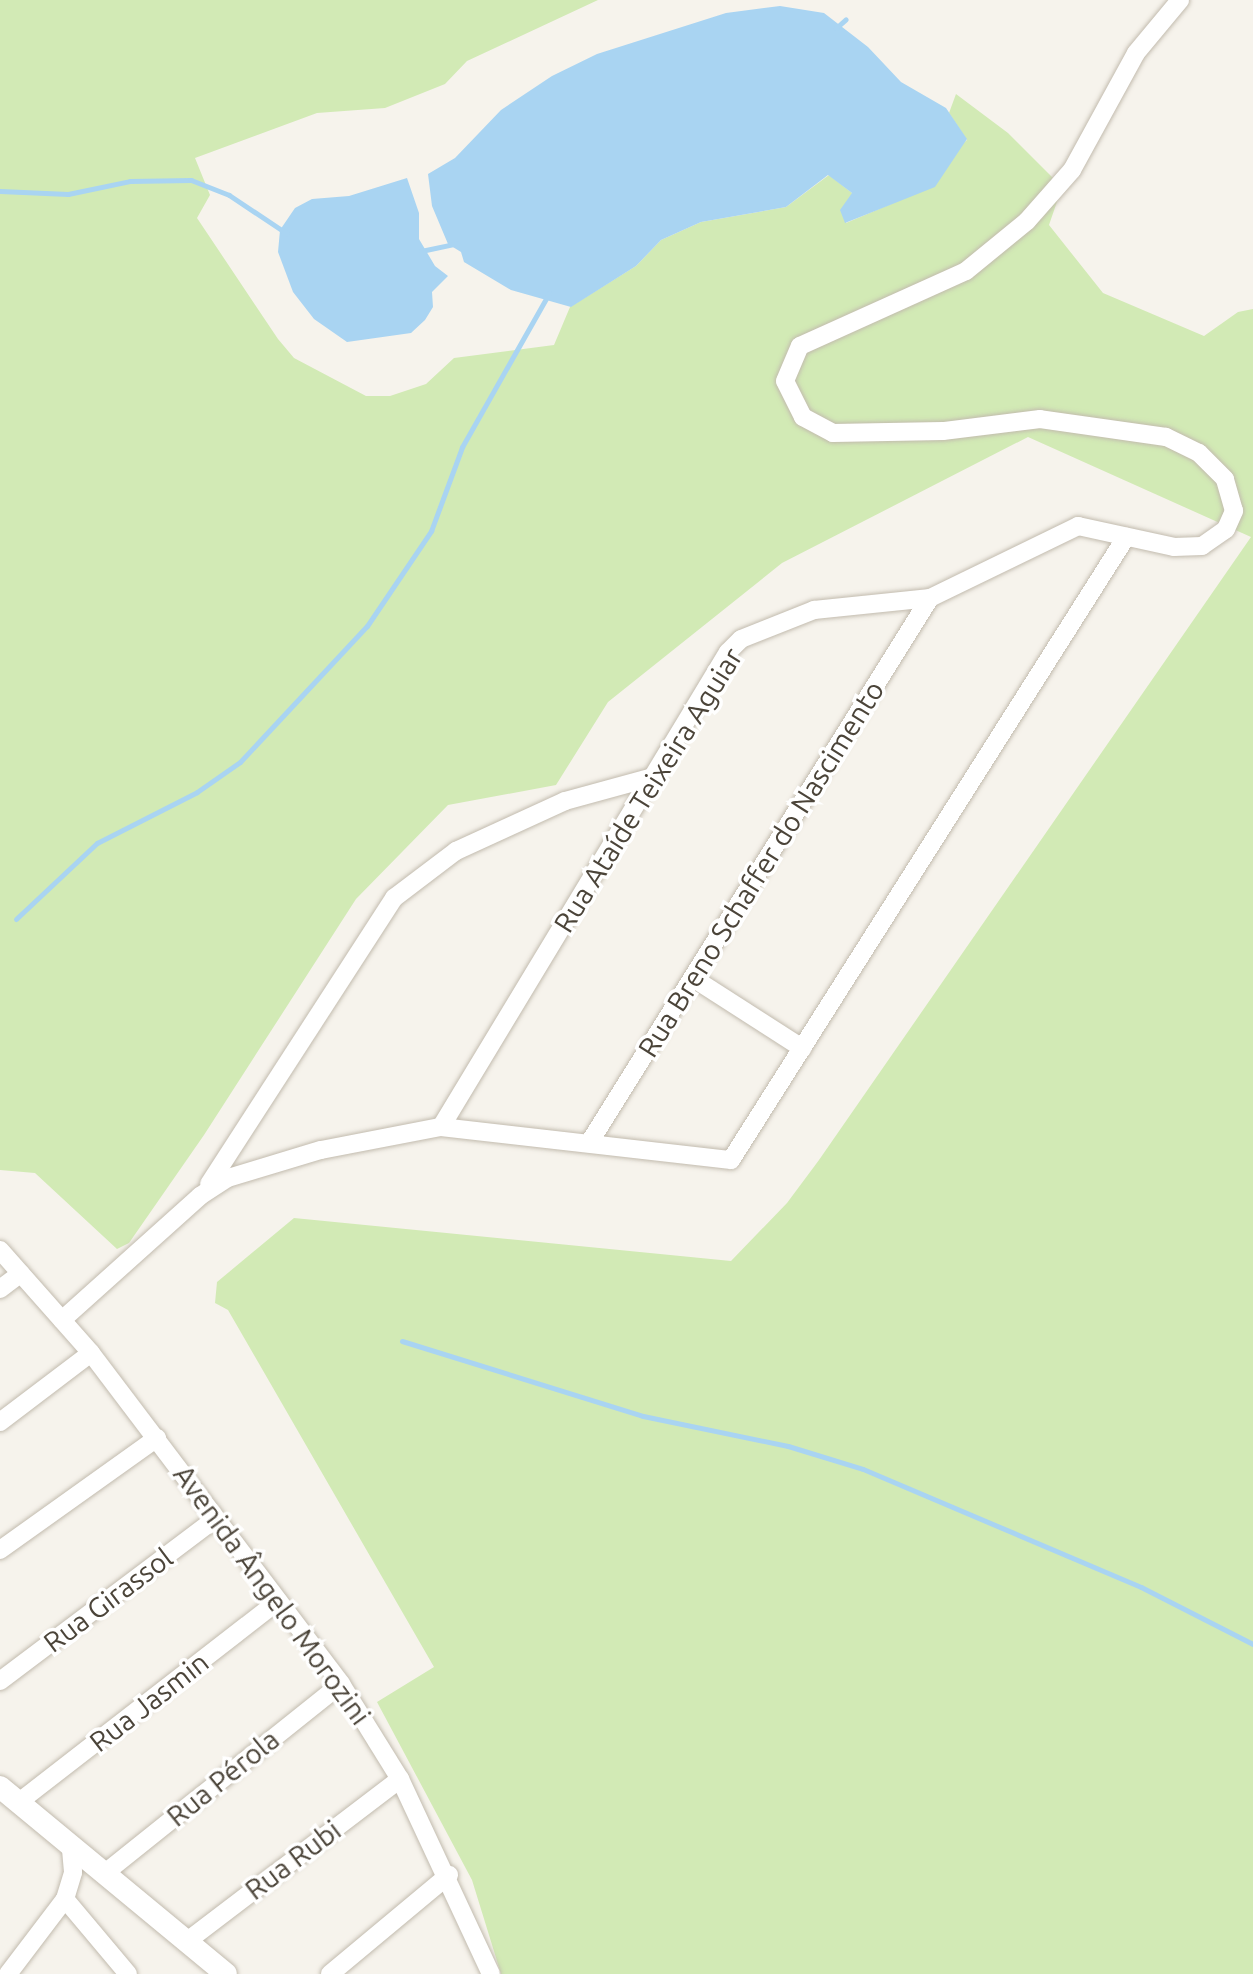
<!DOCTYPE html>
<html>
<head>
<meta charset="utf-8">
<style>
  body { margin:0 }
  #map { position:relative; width:1253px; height:1974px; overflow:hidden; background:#f6f3ec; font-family:Ubuntu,sans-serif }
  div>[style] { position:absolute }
  .green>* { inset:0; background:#d2eab5 }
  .water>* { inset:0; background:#a9d4f2 }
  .stream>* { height:5px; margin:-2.5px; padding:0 2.5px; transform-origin:2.5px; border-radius:2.5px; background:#a9d4f2 }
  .roads { filter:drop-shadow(0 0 2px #c2bbae) drop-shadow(0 0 2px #c2bbae) }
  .minor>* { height:18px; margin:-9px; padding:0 9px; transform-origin:9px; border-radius:9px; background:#fff }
  .tertiary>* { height:22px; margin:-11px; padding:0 11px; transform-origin:11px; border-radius:11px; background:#fff }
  span { translate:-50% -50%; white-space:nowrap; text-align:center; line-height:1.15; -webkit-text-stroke:7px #fff; paint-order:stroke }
  .street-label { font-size:28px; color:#4b4439 }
</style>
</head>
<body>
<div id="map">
  <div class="green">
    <div style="clip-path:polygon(0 0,598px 0,467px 61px,445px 84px,385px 108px,317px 113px,195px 158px,210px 195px,197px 218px,278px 339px,294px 358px,366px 396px,390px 396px,426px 384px,454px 358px,554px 345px,570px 307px,636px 266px,661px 240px,701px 222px,786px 207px,829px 175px,852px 193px,846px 223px,891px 204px,967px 140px,949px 113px,956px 94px,1008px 133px,1062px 187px,1049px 225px,1103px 293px,1204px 336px,1238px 312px,1253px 309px,1253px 1974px,501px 1974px,472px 1880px,377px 1702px,434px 1667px,228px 1310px,215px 1303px,217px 1282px,294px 1218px,731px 1261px,787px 1203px,819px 1160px,1251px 537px,1028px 437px,782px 563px,608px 702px,556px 785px,448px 805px,356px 899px,204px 1135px,129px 1243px,117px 1249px,35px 1173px,0 1170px)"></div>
  </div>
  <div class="water">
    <div style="clip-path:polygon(780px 6px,824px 13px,868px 47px,901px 82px,946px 108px,967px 139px,935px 187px,845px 223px,840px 210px,852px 193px,828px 175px,786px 207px,701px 222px,661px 240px,636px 266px,571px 307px,511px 290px,464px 262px,461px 252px,448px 244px,432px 206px,428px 174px,455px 158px,501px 110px,552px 76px,597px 54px,726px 13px)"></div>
    <div style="clip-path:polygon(407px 178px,419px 213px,419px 239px,435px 266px,448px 276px,432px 292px,433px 307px,425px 320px,411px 333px,347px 342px,314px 319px,293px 292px,278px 252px,280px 230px,295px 208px,312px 199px,349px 196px)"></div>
  </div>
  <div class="stream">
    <div style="left:836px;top:28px;width:13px;rotate:-42deg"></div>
    <div style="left:0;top:191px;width:68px;rotate:2.5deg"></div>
    <div style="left:68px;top:194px;width:63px;rotate:-11.8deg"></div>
    <div style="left:130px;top:181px;width:61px;rotate:-0.9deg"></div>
    <div style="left:191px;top:180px;width:41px;rotate:21.5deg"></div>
    <div style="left:229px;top:195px;width:69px;rotate:33.7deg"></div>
    <div style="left:421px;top:251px;width:38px;rotate:-12deg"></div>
    <div style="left:16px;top:919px;width:111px;rotate:-43.2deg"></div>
    <div style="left:97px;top:843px;width:112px;rotate:-27deg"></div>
    <div style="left:197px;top:792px;width:52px;rotate:-34.9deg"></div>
    <div style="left:240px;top:762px;width:186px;rotate:-47deg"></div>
    <div style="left:367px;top:626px;width:115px;rotate:-56deg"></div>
    <div style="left:431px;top:531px;width:90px;rotate:-69.7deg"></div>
    <div style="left:462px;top:447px;width:177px;rotate:-60.5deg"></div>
    <div style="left:402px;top:1341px;width:252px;rotate:17.3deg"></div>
    <div style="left:643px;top:1416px;width:148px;rotate:11.7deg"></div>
    <div style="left:788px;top:1446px;width:78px;rotate:17deg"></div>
    <div style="left:863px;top:1469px;width:302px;rotate:23deg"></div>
    <div style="left:1141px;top:1587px;width:126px;rotate:27deg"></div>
  </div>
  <div class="roads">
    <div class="minor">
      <div style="left:693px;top:978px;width:130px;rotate:32.7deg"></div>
      <div style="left:441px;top:1127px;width:555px;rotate:-58.86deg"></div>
      <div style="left:728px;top:652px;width:18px;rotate:-45deg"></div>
      <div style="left:741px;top:639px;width:79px;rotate:-21.7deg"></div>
      <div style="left:814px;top:610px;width:117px;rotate:-5.9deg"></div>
      <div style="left:930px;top:598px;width:165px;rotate:-25.9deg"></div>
      <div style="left:1078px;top:526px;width:98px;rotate:12.3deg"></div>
      <div style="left:1174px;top:547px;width:28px;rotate:-2deg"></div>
      <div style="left:1202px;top:546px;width:29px;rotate:-35deg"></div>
      <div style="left:1226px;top:529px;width:20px;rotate:-66deg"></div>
      <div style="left:1234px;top:511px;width:33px;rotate:-106deg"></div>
      <div style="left:1225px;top:479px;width:37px;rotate:-135deg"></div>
      <div style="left:1199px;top:453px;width:37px;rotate:-154deg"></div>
      <div style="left:1166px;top:437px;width:127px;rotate:-171.9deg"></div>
      <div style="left:1040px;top:419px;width:98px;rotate:172.9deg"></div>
      <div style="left:943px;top:431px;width:110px;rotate:179deg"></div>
      <div style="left:833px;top:433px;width:34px;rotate:-152deg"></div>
      <div style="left:803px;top:417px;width:40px;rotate:-116.6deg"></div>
      <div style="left:785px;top:381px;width:38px;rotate:-67deg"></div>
      <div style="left:800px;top:346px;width:182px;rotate:-24.3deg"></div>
      <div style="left:966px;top:271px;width:79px;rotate:-39.3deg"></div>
      <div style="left:1027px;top:221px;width:68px;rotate:-48.6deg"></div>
      <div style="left:1072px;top:170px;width:133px;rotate:-61.3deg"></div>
      <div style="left:1136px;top:53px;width:69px;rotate:-50.3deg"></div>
      <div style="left:591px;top:1140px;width:639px;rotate:-57.98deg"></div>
      <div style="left:209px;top:1184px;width:341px;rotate:-57.1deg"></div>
      <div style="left:394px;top:898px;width:78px;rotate:-37.2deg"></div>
      <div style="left:456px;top:851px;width:120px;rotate:-24.6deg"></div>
      <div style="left:565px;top:801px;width:91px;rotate:-15.3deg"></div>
      <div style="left:0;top:1250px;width:137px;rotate:48.5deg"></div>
      <div style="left:91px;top:1353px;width:415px;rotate:52.9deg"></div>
      <div style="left:341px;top:1684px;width:112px;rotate:58.2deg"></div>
      <div style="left:400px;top:1779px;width:215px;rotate:65deg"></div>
      <div style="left:0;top:1289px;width:26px;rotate:-37deg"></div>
      <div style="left:62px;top:1320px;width:186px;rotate:-41.9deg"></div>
      <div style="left:200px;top:1196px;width:33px;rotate:-33deg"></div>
      <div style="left:228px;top:1178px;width:97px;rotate:-16.8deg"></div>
      <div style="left:321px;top:1150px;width:122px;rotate:-10.9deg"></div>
      <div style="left:441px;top:1127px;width:292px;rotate:6.5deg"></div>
      <div style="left:731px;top:1160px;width:738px;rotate:-57.62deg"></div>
      <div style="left:0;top:1422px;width:114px;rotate:-37.2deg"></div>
      <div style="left:0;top:1550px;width:193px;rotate:-35.5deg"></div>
      <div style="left:0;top:1681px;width:269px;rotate:-37deg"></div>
      <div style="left:19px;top:1802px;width:328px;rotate:-37.8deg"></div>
      <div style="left:105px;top:1873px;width:302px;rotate:-38.7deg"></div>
      <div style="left:65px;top:1899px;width:98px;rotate:50deg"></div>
      <div style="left:186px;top:1942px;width:269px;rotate:-37.3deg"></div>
      <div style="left:8px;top:1974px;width:94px;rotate:-52.8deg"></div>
      <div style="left:65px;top:1899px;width:28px;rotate:-73deg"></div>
      <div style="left:73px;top:1872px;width:25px;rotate:-95deg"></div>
      <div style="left:330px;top:1974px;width:155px;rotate:-39.8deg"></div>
    </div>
    <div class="tertiary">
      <div style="left:0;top:1787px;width:293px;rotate:39.6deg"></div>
    </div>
  </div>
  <div class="street-label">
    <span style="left:648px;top:790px;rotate:-58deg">Rua Ataíde Teixeira Aguiar</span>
    <span style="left:761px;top:869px;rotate:-58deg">Rua Breno Schaffer do Nascimento</span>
    <span style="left:272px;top:1595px;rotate:54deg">Avenida Ângelo Morozini</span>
    <span style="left:108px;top:1600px;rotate:-37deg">Rua Girassol</span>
    <span style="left:149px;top:1702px;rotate:-38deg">Rua Jasmin</span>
    <span style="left:223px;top:1778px;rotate:-39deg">Rua Pérola</span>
    <span style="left:293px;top:1860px;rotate:-37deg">Rua Rubi</span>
  </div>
</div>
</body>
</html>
